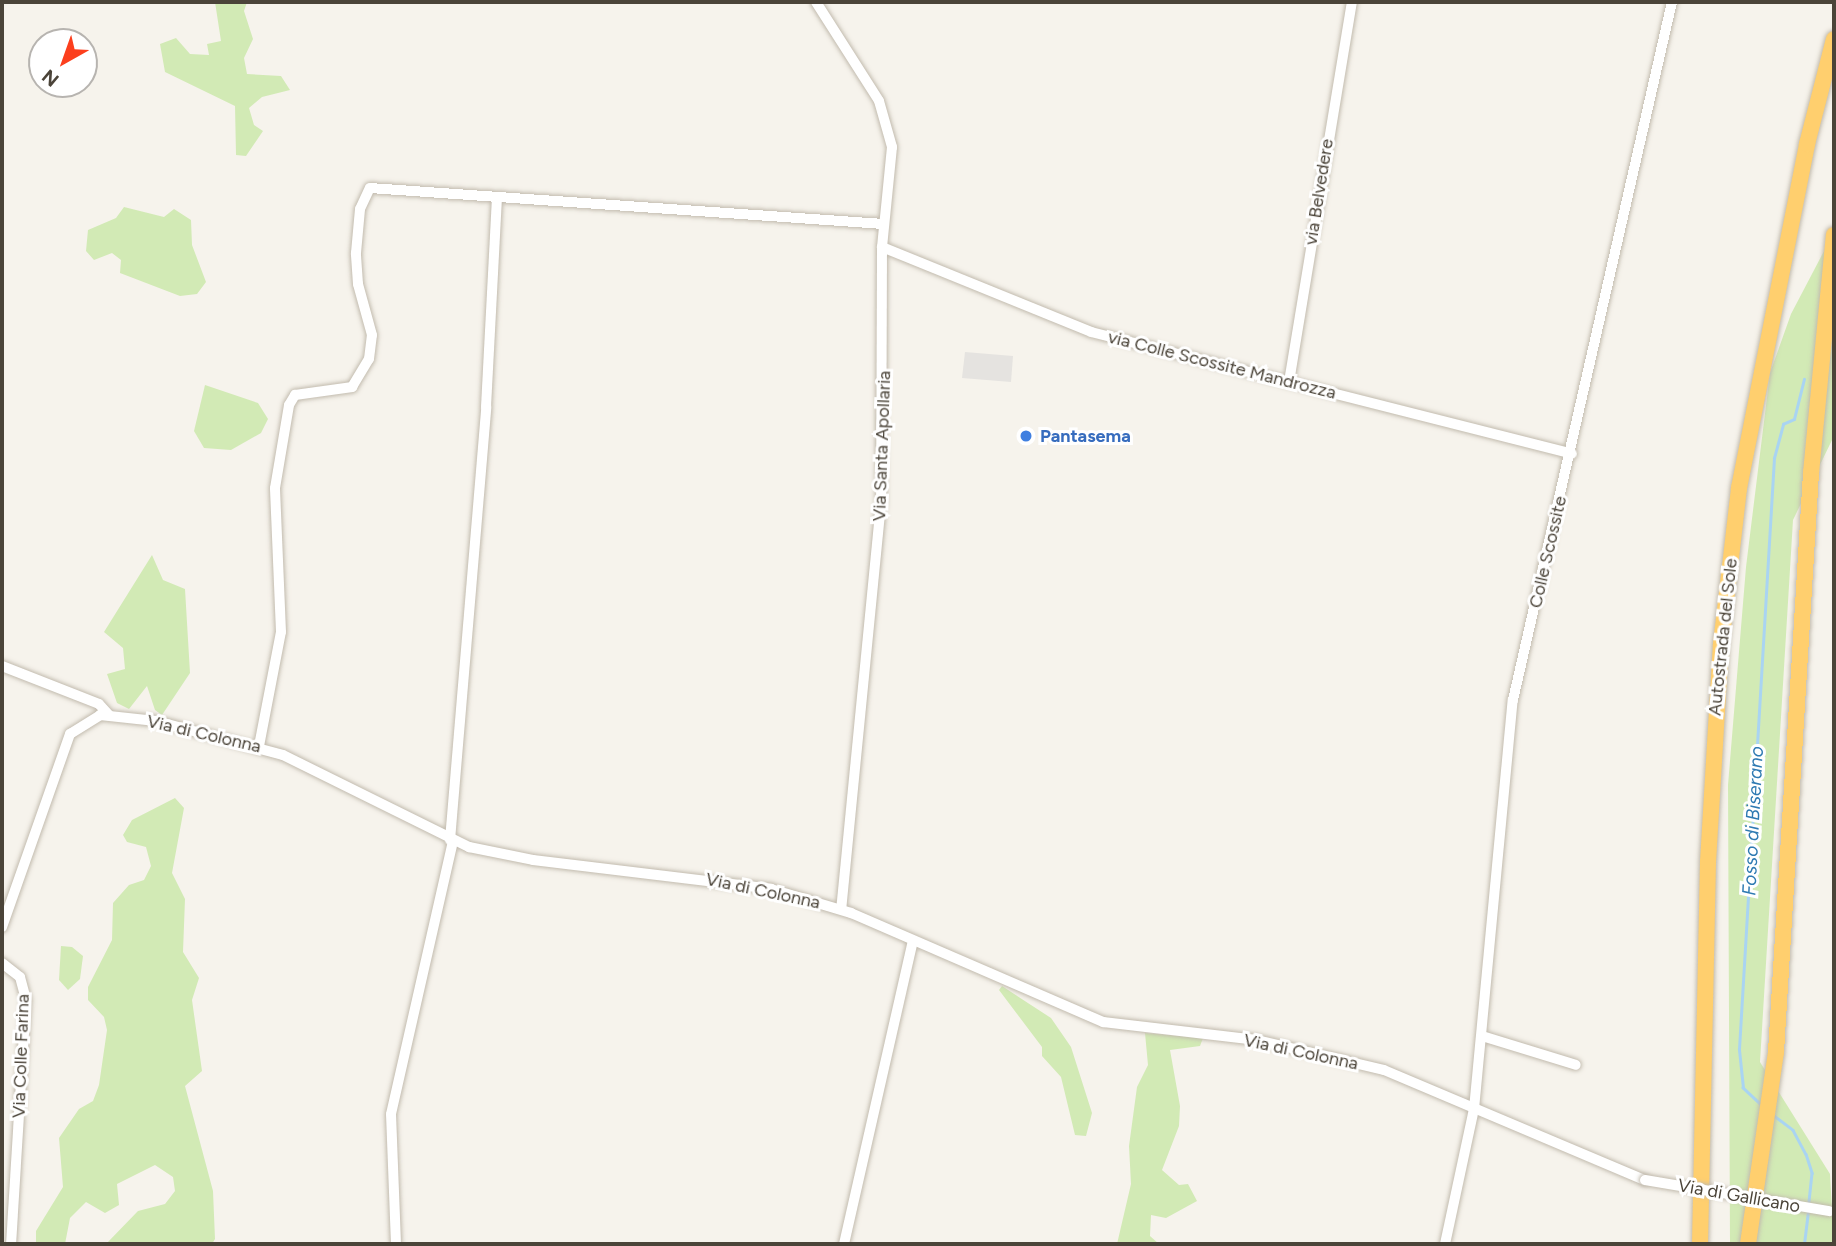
<!DOCTYPE html>
<html>
<head>
<meta charset="utf-8">
<style>
  body { margin:0 }
  #map { position:relative; width:1836px; height:1246px; overflow:hidden; background:#f6f3ec; font-family:Figtree,sans-serif }
  div>[style] { position:absolute }
  .green>* { inset:0; background:#d2eab5 }
  .parking>* { inset:0; background:#e5e3e0 }
  .stream>* { height:2.5px; margin:-1.25px; padding:0 1.25px; transform-origin:1.25px; border-radius:1.25px; background:#a9d4f2 }
  .roads { filter:drop-shadow(0 0 2px #c2bbae) drop-shadow(0 0 2px #c2bbae) }
  .minor>* { height:10px; margin:-5px; padding:0 5px; transform-origin:5px; border-radius:5px; background:#fff }
  .highway>* { height:16px; margin:-8px; padding:0 8px; transform-origin:8px; border-radius:8px; background:#ffcf6e }
  .bridges { filter:drop-shadow(0 0 2px #c2bbae) drop-shadow(0 0 2px #c2bbae) }
  .minor-bridge>* { height:10px; margin:-5px; padding:0 5px; transform-origin:5px; border-radius:5px; background:#fff }
  .dots>* { width:19px; height:19px; translate:-50% -50%; box-sizing:border-box; border:4px solid #fff; border-radius:50% }
  span { translate:-50% -50%; white-space:nowrap; text-align:center; line-height:1.15; -webkit-text-stroke:6px #fff; paint-order:stroke }
  .street-label { font-size:18px; color:#4b4439 }
  .shop-label { font-size:18px; color:#366cbe; font-weight:700 }
  .left { translate:0 -50%; text-align:left }
  .water-label { font-size:19px; color:#2e7ab2; font-style:italic }
  .frame { position:absolute; inset:0; border:4px solid #4b4439; pointer-events:none }
  .north { position:absolute; left:28px; top:28px; width:70px; height:70px; box-sizing:border-box; background:#fff; border:2px solid #b7b4b0; border-radius:50%; rotate:220deg; font-size:19px; font-weight:700; line-height:28px; text-align:center; color:#4b4439 }
  .north::after { content:''; display:block; margin:auto; width:24px; height:32px; background:#fc3f1d; clip-path:polygon(50% 0,100% 100%,50% 72%,0 100%) }
</style>
</head>
<body>
<div id="map">
  <div class="green">
    <div style="clip-path:polygon(215px 2px,247px 2px,244px 11px,253px 39px,244px 58px,247px 74px,281px 76px,290px 90px,262px 97px,249px 108px,254px 125px,263px 131px,246px 156px,236px 155px,235px 106px,165px 72px,160px 44px,176px 38px,190px 54px,209px 55px,207px 44px,221px 41px)"></div>
    <div style="clip-path:polygon(124px 207px,164px 217px,174px 209px,191px 220px,192px 245px,206px 282px,197px 294px,180px 296px,120px 273px,121px 260px,112px 253px,94px 260px,86px 251px,88px 230px,116px 218px)"></div>
    <div style="clip-path:polygon(1834px 232px,1834px 436px,1793px 520px,1760px 1062px,1830px 1174px,1834px 1244px,1730px 1244px,1728px 785px,1746px 567px,1770px 373px,1791px 314px)"></div>
    <div style="clip-path:polygon(205px 385px,258px 403px,268px 419px,261px 433px,231px 450px,204px 448px,194px 431px)"></div>
    <div style="clip-path:polygon(152px 555px,163px 580px,185px 589px,190px 673px,162px 715px,155px 710px,147px 686px,129px 709px,117px 703px,107px 674px,125px 669px,123px 648px,104px 632px)"></div>
    <div style="clip-path:polygon(175px 798px,184px 808px,172px 873px,185px 899px,183px 952px,199px 978px,192px 1000px,202px 1071px,185px 1086px,213px 1191px,215px 1239px,212px 1244px,106px 1244px,138px 1211px,165px 1204px,175px 1191px,173px 1177px,155px 1165px,117px 1184px,119px 1205px,105px 1213px,86px 1202px,70px 1218px,65px 1244px,36px 1244px,36px 1231px,63px 1187px,59px 1138px,79px 1109px,93px 1101px,99px 1085px,107px 1030px,104px 1017px,88px 1000px,88px 987px,112px 940px,113px 903px,129px 885px,144px 880px,151px 866px,146px 847px,127px 842px,123px 835px,132px 820px)"></div>
    <div style="clip-path:polygon(61px 946px,72px 947px,83px 956px,80px 979px,68px 990px,59px 980px)"></div>
    <div style="clip-path:polygon(1002px 986px,1051px 1018px,1071px 1047px,1092px 1113px,1086px 1136px,1075px 1135px,1061px 1077px,1042px 1056px,1042px 1047px,999px 990px)"></div>
    <div style="clip-path:polygon(1145px 1033px,1203px 1038px,1200px 1046px,1170px 1050px,1180px 1106px,1179px 1126px,1162px 1170px,1179px 1185px,1188px 1184px,1197px 1201px,1166px 1218px,1151px 1215px,1150px 1236px,1159px 1244px,1117px 1244px,1131px 1184px,1129px 1146px,1137px 1087px,1148px 1065px)"></div>
  </div>
  <div class="parking">
    <div style="clip-path:polygon(965px 352px,1013px 356px,1011px 382px,962px 378px)"></div>
  </div>
  <div class="stream">
    <div style="left:1761px;top:1105px;width:25px;rotate:-137deg"></div>
    <div style="left:1743px;top:1088px;width:39px;rotate:-96deg"></div>
    <div style="left:1739px;top:1049px;width:592px;rotate:-86.61deg"></div>
    <div style="left:1774px;top:458px;width:35px;rotate:-75deg"></div>
    <div style="left:1783px;top:424px;width:12px;rotate:-24deg"></div>
    <div style="left:1794px;top:419px;width:41px;rotate:-76deg"></div>
    <div style="left:1772px;top:1114px;width:26px;rotate:37deg"></div>
    <div style="left:1793px;top:1130px;width:27px;rotate:62deg"></div>
    <div style="left:1806px;top:1154px;width:20px;rotate:72deg"></div>
    <div style="left:1812px;top:1173px;width:31px;rotate:96deg"></div>
    <div style="left:1804px;top:1244px;width:33px;rotate:-83deg"></div>
  </div>
  <div class="roads">
    <div class="minor">
      <div style="left:816px;top:2px;width:117px;rotate:57.5deg"></div>
      <div style="left:879px;top:101px;width:48px;rotate:74.2deg"></div>
      <div style="left:892px;top:147px;width:100px;rotate:95.7deg"></div>
      <div style="left:882px;top:247px;width:256px;rotate:90.2deg"></div>
      <div style="left:881px;top:503px;width:408px;rotate:95.6deg"></div>
      <div style="left:882px;top:247px;width:226px;rotate:22.1deg"></div>
      <div style="left:1091px;top:332px;width:496px;rotate:14.2deg"></div>
      <div style="left:1289px;top:382px;width:385px;rotate:-80.6deg"></div>
      <div style="left:2px;top:666px;width:104px;rotate:21.4deg"></div>
      <div style="left:99px;top:704px;width:15px;rotate:48deg"></div>
      <div style="left:259px;top:746px;width:116px;rotate:-79.1deg"></div>
      <div style="left:281px;top:632px;width:144px;rotate:-92.4deg"></div>
      <div style="left:275px;top:488px;width:84px;rotate:-80.4deg"></div>
      <div style="left:289px;top:405px;width:12px;rotate:-59deg"></div>
      <div style="left:295px;top:395px;width:58px;rotate:-8deg"></div>
      <div style="left:352px;top:387px;width:33px;rotate:-59deg"></div>
      <div style="left:369px;top:359px;width:24px;rotate:-83deg"></div>
      <div style="left:372px;top:335px;width:53px;rotate:-105.4deg"></div>
      <div style="left:358px;top:284px;width:31px;rotate:-94deg"></div>
      <div style="left:356px;top:253px;width:44px;rotate:-84.8deg"></div>
      <div style="left:360px;top:209px;width:23px;rotate:-65deg"></div>
      <div style="left:370px;top:188px;width:514px;rotate:4.01deg"></div>
      <div style="left:450px;top:840px;width:434px;rotate:-85.2deg"></div>
      <div style="left:486px;top:407px;width:210px;rotate:-87deg"></div>
      <div style="left:2px;top:927px;width:205px;rotate:-70.6deg"></div>
      <div style="left:70px;top:734px;width:36px;rotate:-32deg"></div>
      <div style="left:100px;top:715px;width:56px;rotate:6.1deg"></div>
      <div style="left:156px;top:721px;width:131px;rotate:15deg"></div>
      <div style="left:283px;top:755px;width:208px;rotate:26.3deg"></div>
      <div style="left:469px;top:847px;width:65px;rotate:11.5deg"></div>
      <div style="left:533px;top:860px;width:240px;rotate:6.9deg"></div>
      <div style="left:771px;top:889px;width:84px;rotate:16.7deg"></div>
      <div style="left:851px;top:913px;width:275px;rotate:23.4deg"></div>
      <div style="left:1103px;top:1022px;width:155px;rotate:6.7deg"></div>
      <div style="left:1257px;top:1040px;width:130px;rotate:13.3deg"></div>
      <div style="left:1384px;top:1070px;width:283px;rotate:22.9deg"></div>
      <div style="left:2px;top:963px;width:23px;rotate:38deg"></div>
      <div style="left:20px;top:977px;width:24px;rotate:75deg"></div>
      <div style="left:26px;top:1000px;width:244px;rotate:93.5deg"></div>
      <div style="left:1482px;top:1036px;width:98px;rotate:17.1deg"></div>
      <div style="left:396px;top:1244px;width:130px;rotate:-92.2deg"></div>
      <div style="left:391px;top:1114px;width:279px;rotate:-77.2deg"></div>
      <div style="left:844px;top:1244px;width:311px;rotate:-77.2deg"></div>
      <div style="left:1445px;top:1244px;width:138px;rotate:-77.9deg"></div>
      <div style="left:1474px;top:1109px;width:411px;rotate:-84.6deg"></div>
      <div style="left:1513px;top:700px;width:716px;rotate:-77.17deg"></div>
    </div>
    <div class="highway">
      <div style="left:1700px;top:1244px;width:382px;rotate:-88.8deg"></div>
      <div style="left:1708px;top:862px;width:218px;rotate:-86.6deg"></div>
      <div style="left:1721px;top:644px;width:157px;rotate:-83.4deg"></div>
      <div style="left:1739px;top:488px;width:351px;rotate:-78.8deg"></div>
      <div style="left:1807px;top:144px;width:108px;rotate:-75.6deg"></div>
      <div style="left:1748px;top:1244px;width:194px;rotate:-81.7deg"></div>
      <div style="left:1776px;top:1052px;width:580px;rotate:-86.54deg"></div>
      <div style="left:1811px;top:473px;width:239px;rotate:-84.5deg"></div>
    </div>
  </div>
  <div class="bridges">
    <div class="minor-bridge">
      <div style="left:1645px;top:1180px;width:187px;rotate:9.6deg"></div>
    </div>
  </div>
  <div class="dots">
    <div style="left:1026px;top:436px;background:#3f7fe0"></div>
  </div>
  <div class="street-label">
    <span style="left:1319px;top:192px;rotate:-81deg">via Belvedere</span>
    <span style="left:1222px;top:365px;rotate:14deg">via Colle Scossite Mandrozza</span>
    <span style="left:882px;top:446px;rotate:-88deg">Via Santa Apollaria</span>
    <span style="left:1548px;top:552px;rotate:-77deg">Colle Scossite</span>
    <span style="left:1723px;top:637px;rotate:-84deg">Autostrada del Sole</span>
    <span style="left:204px;top:734px;rotate:13deg">Via di Colonna</span>
    <span style="left:763px;top:891px;rotate:12deg">Via di Colonna</span>
    <span style="left:1301px;top:1052px;rotate:12deg">Via di Colonna</span>
    <span style="left:21px;top:1056px;rotate:-88deg">Via Colle Farina</span>
    <span style="left:1739px;top:1196px;rotate:10deg">Via di Gallicano</span>
  </div>
  <div class="shop-label">
    <span class="left" style="left:1040px;top:436px">Pantasema</span>
  </div>
  <div class="water-label">
    <span style="left:1753px;top:821px;rotate:-87deg">Fosso di Biserano</span>
  </div>
  <div class="frame"></div>
  <div class="north">N</div>
</div>
</body>
</html>
